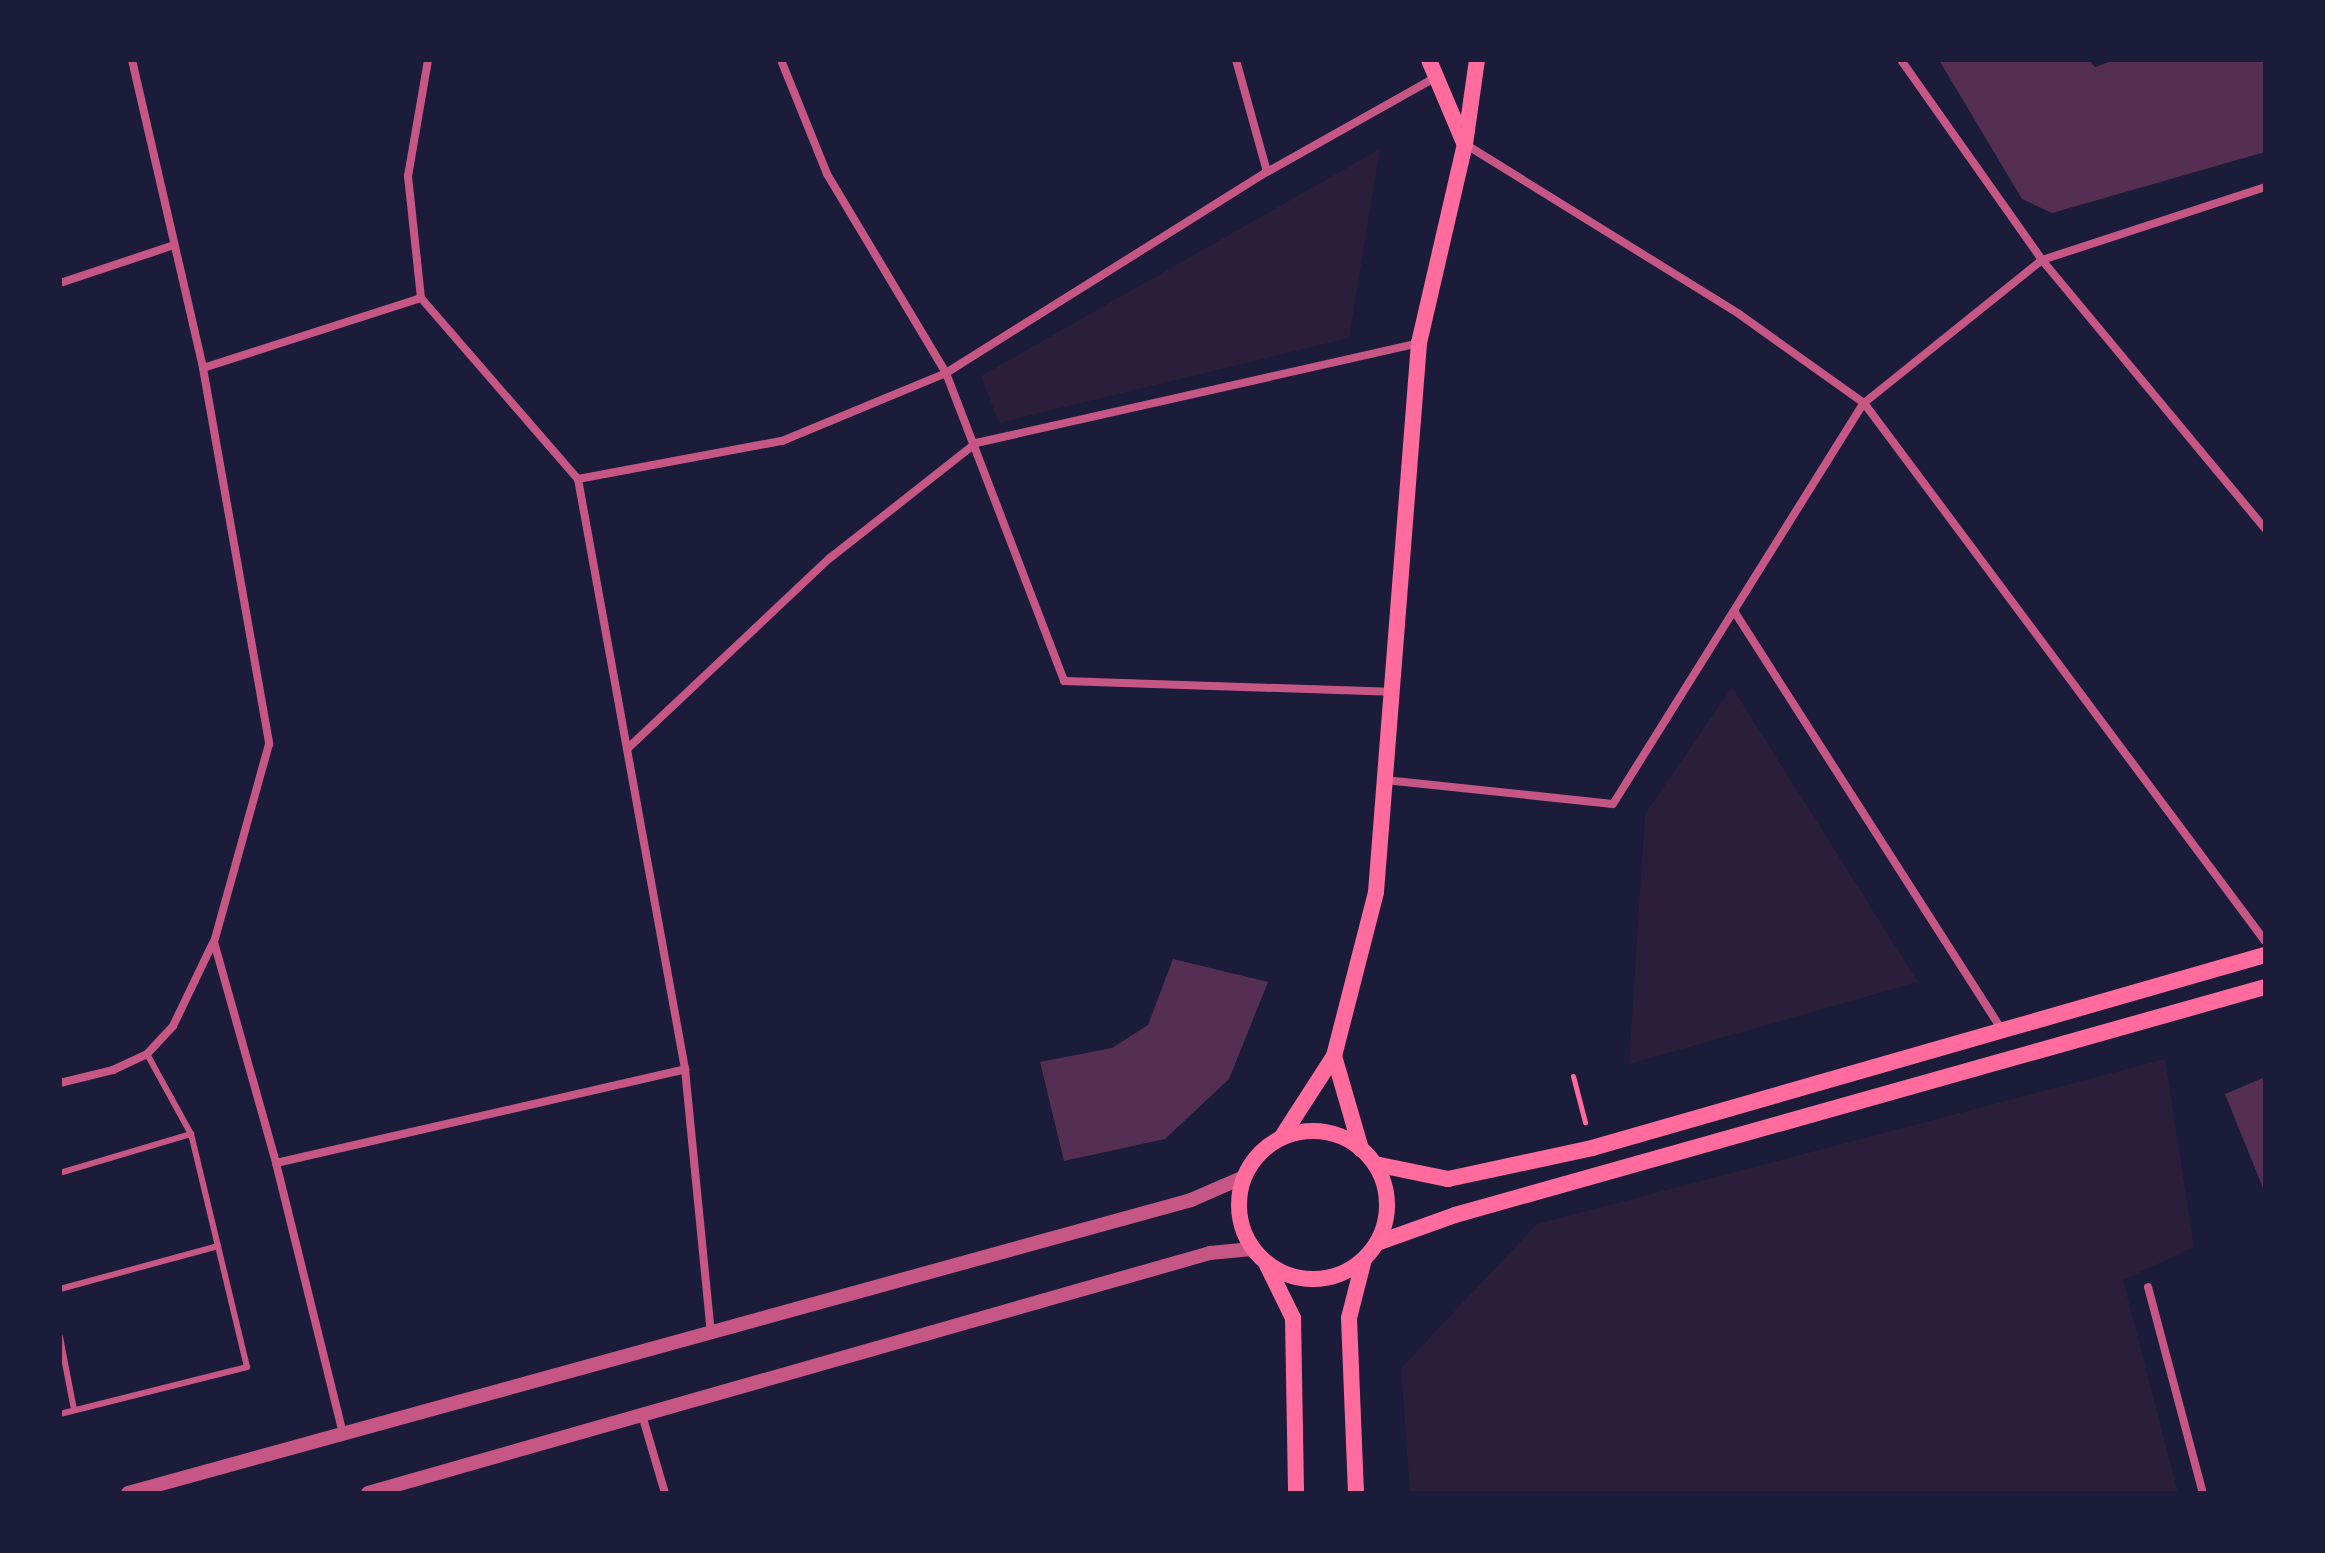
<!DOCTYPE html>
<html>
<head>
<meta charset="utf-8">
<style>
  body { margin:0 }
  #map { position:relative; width:2325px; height:1553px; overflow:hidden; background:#1b1b3a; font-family:"Archivo Narrow",sans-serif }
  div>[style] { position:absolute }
  .green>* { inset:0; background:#2a1e3b }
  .building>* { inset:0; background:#542f53 }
  .path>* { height:5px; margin:-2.5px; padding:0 2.5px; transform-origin:2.5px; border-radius:2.5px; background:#ff6b9d }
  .service>* { height:6px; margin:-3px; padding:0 3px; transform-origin:3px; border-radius:3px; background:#c65784 }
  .minor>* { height:8px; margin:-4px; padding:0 4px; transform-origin:4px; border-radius:4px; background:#c65784 }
  .tertiary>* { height:14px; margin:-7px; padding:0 7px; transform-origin:7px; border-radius:7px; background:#c65784 }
  .secondary>* { height:16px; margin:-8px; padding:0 8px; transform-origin:8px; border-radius:8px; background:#ff6b9d }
  .secondary>.ring { margin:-8px; padding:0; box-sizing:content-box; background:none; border:16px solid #ff6b9d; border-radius:50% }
  span { translate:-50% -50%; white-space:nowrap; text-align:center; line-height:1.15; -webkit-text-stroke:7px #1b1b3a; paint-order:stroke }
  .frame { position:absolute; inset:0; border:62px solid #1b1b3a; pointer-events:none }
</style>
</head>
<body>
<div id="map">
  <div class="green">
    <div style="clip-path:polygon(1380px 149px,1349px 338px,999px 423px,981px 376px)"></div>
    <div style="clip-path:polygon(1732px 687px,1918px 982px,1629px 1064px,1645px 814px)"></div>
    <div style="clip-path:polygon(2165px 1059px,2194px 1247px,2123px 1280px,2178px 1493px,1410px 1493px,1401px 1368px,1537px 1224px)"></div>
  </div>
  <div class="building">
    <div style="clip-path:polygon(1939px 60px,2089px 60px,2095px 67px,2115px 60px,2265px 60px,2265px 152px,2052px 213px,2022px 199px)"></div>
    <div style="clip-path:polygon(1173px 959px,1268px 982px,1229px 1079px,1165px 1139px,1064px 1161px,1040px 1062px,1112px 1048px,1148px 1025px)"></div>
    <div style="clip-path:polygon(2265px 1077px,2265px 1193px,2225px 1094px)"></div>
  </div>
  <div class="path">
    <div style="left:1573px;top:1076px;width:48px;rotate:75.4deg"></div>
  </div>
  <div class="service">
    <div style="left:60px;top:1173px;width:137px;rotate:-16.6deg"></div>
    <div style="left:60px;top:1289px;width:164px;rotate:-15.2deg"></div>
    <div style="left:60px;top:1337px;width:74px;rotate:79.1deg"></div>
    <div style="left:60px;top:1414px;width:193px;rotate:-14.1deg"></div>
    <div style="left:247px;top:1367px;width:240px;rotate:-103.5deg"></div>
    <div style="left:191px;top:1134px;width:91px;rotate:-118.8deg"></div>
  </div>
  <div class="minor">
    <div style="left:132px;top:60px;width:316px;rotate:77deg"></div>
    <div style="left:203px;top:368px;width:382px;rotate:80deg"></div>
    <div style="left:269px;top:744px;width:205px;rotate:105.5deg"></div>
    <div style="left:214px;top:942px;width:230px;rotate:74.3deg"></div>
    <div style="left:276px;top:1163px;width:279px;rotate:76.1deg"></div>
    <div style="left:781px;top:60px;width:123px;rotate:68deg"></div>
    <div style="left:827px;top:174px;width:232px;rotate:59.1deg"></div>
    <div style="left:946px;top:373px;width:330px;rotate:69deg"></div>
    <div style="left:1064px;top:681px;width:327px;rotate:1.9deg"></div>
    <div style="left:1236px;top:60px;width:116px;rotate:74.5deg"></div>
    <div style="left:1901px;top:60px;width:245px;rotate:54.8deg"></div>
    <div style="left:2042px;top:260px;width:349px;rotate:50.3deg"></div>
    <div style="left:1465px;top:144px;width:322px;rotate:31.8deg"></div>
    <div style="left:1739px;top:314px;width:153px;rotate:35.5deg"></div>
    <div style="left:1864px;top:403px;width:671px;rotate:53.3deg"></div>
    <div style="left:60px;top:283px;width:117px;rotate:-18.4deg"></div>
    <div style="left:421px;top:298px;width:240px;rotate:49.1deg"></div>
    <div style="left:578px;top:479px;width:600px;rotate:79.72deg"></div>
    <div style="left:685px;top:1069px;width:267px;rotate:84.4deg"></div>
    <div style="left:203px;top:368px;width:229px;rotate:-17.8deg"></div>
    <div style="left:421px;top:298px;width:123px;rotate:-96.1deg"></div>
    <div style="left:408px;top:176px;width:118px;rotate:-80.2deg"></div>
    <div style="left:578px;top:479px;width:208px;rotate:-10.6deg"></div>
    <div style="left:782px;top:441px;width:178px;rotate:-22.5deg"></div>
    <div style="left:946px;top:373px;width:379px;rotate:-32.1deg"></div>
    <div style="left:1267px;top:172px;width:194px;rotate:-29.3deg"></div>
    <div style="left:1734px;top:611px;width:499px;rotate:57.4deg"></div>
    <div style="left:627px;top:749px;width:279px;rotate:-43.3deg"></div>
    <div style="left:830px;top:558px;width:186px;rotate:-38.2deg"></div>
    <div style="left:976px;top:443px;width:454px;rotate:-12.7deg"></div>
    <div style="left:1385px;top:780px;width:229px;rotate:6deg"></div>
    <div style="left:1613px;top:804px;width:473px;rotate:-58deg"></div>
    <div style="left:1864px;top:403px;width:228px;rotate:-38.8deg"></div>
    <div style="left:2042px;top:260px;width:235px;rotate:-18.1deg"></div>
    <div style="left:60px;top:1083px;width:55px;rotate:-13.8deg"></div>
    <div style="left:113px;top:1070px;width:38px;rotate:-25deg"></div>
    <div style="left:147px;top:1054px;width:38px;rotate:-47deg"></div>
    <div style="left:173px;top:1026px;width:92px;rotate:-64.3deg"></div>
    <div style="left:276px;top:1163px;width:420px;rotate:-12.9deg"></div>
    <div style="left:2148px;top:1287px;width:213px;rotate:75.1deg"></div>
    <div style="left:642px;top:1415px;width:81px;rotate:73.6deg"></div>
  </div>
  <div class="tertiary">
    <div style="left:128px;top:1493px;width:1103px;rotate:-15.41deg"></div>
    <div style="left:1191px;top:1200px;width:58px;rotate:-23.5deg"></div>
    <div style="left:368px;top:1493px;width:876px;rotate:-15.91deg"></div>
    <div style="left:1210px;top:1253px;width:42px;rotate:-5.4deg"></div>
  </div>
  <div class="secondary">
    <div style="left:1429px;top:60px;width:90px;rotate:67.1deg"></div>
    <div style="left:1334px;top:1056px;width:97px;rotate:73.8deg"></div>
    <div class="ring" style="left:1239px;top:1131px;width:132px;height:132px"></div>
    <div style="left:1281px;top:1138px;width:98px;rotate:-57.1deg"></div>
    <div style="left:1334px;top:1056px;width:169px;rotate:-75.6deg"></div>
    <div style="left:1376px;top:892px;width:551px;rotate:-85.52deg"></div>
    <div style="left:1419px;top:343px;width:204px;rotate:-77deg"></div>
    <div style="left:1465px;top:144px;width:85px;rotate:-81.9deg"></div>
    <div style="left:1375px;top:1164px;width:75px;rotate:11.6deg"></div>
    <div style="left:1448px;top:1179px;width:147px;rotate:-12.1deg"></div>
    <div style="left:1592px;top:1148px;width:700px;rotate:-16deg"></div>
    <div style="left:1377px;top:1243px;width:83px;rotate:-19.7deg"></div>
    <div style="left:1455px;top:1215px;width:841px;rotate:-15.72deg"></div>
    <div style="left:1267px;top:1265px;width:59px;rotate:63.9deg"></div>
    <div style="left:1293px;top:1318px;width:175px;rotate:89deg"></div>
    <div style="left:1356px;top:1493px;width:175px;rotate:-92.3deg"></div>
    <div style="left:1349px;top:1318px;width:61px;rotate:-75.7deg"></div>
  </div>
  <div class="frame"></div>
</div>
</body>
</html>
